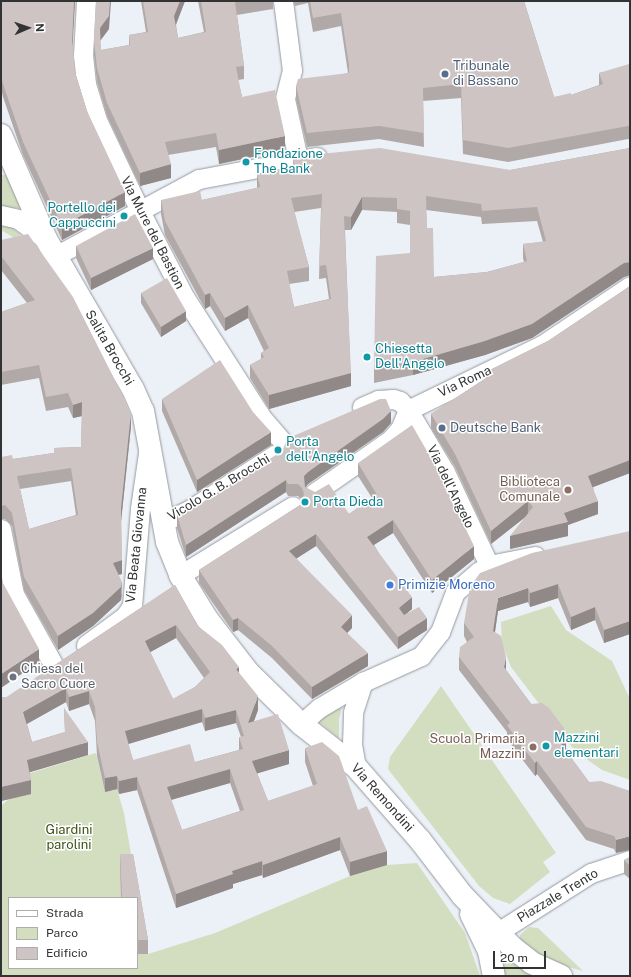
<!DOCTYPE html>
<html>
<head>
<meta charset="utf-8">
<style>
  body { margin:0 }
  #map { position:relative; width:631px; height:977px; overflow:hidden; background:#ecf0f7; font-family:"Public Sans",sans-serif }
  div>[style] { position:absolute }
  .green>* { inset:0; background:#d3dec1 }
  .roads { filter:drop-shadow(0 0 1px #94999e) drop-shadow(0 0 1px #94999e) }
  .minor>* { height:19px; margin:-9.5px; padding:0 9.5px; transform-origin:9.5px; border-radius:9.5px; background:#fff }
  .major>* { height:22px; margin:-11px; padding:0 11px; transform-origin:11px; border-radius:11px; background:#fff }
  .wall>* { inset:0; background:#b0a9a8 }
  .shaded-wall>* { inset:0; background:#908988 }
  .building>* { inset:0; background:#cdc4c3 }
  .dots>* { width:11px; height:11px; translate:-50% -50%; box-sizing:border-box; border:2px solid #fff; border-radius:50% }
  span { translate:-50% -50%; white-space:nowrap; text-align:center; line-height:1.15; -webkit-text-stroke:3px #fff; paint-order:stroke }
  .service-label { font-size:13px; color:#4e5e75 }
  .left { translate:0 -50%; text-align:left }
  .culture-label { font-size:13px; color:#0d838f }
  .right { translate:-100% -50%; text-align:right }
  .street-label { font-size:13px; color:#313335 }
  .education-label { font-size:13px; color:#785e54 }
  .shop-label { font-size:13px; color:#366cbe }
  .worship-label { font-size:13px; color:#5b616d }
  .park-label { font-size:13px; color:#405219 }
  .frame { position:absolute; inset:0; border:2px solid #313335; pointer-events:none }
  .legend { position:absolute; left:8px; top:897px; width:130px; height:72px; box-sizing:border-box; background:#fff; border:1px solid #adadae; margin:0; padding:5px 7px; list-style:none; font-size:12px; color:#313335 }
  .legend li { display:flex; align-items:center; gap:8px; height:20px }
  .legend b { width:20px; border:1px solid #adadae }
  .north { position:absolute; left:8px; top:8px; width:40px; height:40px; -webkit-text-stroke:3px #fff; paint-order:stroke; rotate:88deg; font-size:11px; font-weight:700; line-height:16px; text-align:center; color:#313335 }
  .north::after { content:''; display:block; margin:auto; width:14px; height:18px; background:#313335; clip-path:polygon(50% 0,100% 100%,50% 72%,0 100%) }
  .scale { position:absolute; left:493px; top:951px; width:53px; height:18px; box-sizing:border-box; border:2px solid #313335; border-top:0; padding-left:5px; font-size:12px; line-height:14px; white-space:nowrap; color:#313335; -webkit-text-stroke:3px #fff; paint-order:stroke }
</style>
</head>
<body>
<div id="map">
  <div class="green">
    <div style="clip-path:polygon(1px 175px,7px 175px,25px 208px,1px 208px)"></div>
    <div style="clip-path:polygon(1px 223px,8px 225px,21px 235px,16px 239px,1px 230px)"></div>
    <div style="clip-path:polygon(551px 606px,566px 630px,612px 661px,630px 699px,630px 780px,602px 770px,575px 751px,511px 667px,502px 644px,501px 622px)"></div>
    <div style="clip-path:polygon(441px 686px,556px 853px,543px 862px,550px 872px,510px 904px,493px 898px,479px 886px,388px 769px,390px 757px)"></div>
    <div style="clip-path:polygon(344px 699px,339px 719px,339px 739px,317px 720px)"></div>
    <div style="clip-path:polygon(evenodd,96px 753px,105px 792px,117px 789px,124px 813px,148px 954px,215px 933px,350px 876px,387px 865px,417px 863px,465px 933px,480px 976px,1px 976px,1px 806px,10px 798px,27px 774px,96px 753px,9px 898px,137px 898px,137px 968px,9px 968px,9px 898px)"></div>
    <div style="clip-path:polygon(529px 927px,538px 928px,583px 971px,554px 963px,526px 946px,520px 939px,520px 935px)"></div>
    <div style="clip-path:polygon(499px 951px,517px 966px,533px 976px,503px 976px)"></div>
  </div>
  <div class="roads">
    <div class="minor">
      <div style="left:86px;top:1px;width:54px;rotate:93.2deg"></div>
      <div style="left:83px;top:55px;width:29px;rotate:84deg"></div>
      <div style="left:86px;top:84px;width:38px;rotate:73deg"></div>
      <div style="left:97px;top:120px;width:101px;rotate:64.7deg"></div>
      <div style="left:140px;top:211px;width:98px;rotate:62.7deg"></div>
      <div style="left:185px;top:298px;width:143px;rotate:57.3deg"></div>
      <div style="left:262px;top:418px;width:30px;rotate:49deg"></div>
      <div style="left:283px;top:1px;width:70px;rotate:82.6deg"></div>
      <div style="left:292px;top:70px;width:30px;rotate:104deg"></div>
      <div style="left:285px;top:99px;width:61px;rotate:77.8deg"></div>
      <div style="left:1px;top:215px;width:17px;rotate:13deg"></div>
      <div style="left:18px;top:219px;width:34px;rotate:36deg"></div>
      <div style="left:57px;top:255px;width:161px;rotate:-28.2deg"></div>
      <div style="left:199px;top:179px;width:120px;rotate:-10.6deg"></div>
      <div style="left:362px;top:407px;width:17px;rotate:-24deg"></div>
      <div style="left:378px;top:400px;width:15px;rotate:-4deg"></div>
      <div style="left:393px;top:399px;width:7px;rotate:16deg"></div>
      <div style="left:400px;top:401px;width:12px;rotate:48deg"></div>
      <div style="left:408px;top:410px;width:72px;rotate:59.2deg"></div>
      <div style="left:445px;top:472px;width:103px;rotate:64.7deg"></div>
      <div style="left:314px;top:493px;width:93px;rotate:-34.9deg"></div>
      <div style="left:390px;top:440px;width:15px;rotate:-48deg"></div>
      <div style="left:400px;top:429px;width:21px;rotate:-67deg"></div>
      <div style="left:408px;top:410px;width:149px;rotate:-25.9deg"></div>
      <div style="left:542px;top:345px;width:106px;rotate:-33.8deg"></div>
      <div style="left:163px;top:522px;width:29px;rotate:-25deg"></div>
      <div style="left:189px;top:510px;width:103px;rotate:-32.8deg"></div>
      <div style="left:1px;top:529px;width:66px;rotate:78.7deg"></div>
      <div style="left:14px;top:594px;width:82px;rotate:60.9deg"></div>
      <div style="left:180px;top:575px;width:132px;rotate:-31.4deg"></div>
      <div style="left:86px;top:645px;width:49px;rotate:-36.6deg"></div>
      <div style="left:125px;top:616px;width:12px;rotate:-55deg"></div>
      <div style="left:132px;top:606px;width:98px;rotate:-85.3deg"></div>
      <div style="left:140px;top:508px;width:56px;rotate:-81.7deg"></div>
      <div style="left:301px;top:724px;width:24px;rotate:-42deg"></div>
      <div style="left:319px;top:708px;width:51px;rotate:-30.6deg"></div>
      <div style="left:363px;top:682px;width:64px;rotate:-24.1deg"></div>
      <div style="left:421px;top:656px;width:31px;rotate:-52deg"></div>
      <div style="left:440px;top:632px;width:43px;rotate:-69.4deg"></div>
      <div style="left:455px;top:592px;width:30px;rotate:-41deg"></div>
      <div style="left:478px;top:572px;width:13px;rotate:-32deg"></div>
      <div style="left:489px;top:565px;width:47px;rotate:-11.1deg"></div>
      <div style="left:356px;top:767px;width:23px;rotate:-100deg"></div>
      <div style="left:352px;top:744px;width:32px;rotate:-88deg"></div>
      <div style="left:353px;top:712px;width:32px;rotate:-72deg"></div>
      <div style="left:498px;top:932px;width:110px;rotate:-32.4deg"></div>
      <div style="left:591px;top:873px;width:41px;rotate:-18.4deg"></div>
    </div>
    <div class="major">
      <div style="left:1px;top:135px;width:113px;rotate:66.6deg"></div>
      <div style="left:46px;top:239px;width:173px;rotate:59.9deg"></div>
      <div style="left:133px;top:389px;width:24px;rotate:66deg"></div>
      <div style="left:143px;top:411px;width:133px;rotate:79.6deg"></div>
      <div style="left:167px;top:542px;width:35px;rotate:68deg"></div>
      <div style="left:180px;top:575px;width:52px;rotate:58.5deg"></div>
      <div style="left:207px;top:619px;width:67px;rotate:52.3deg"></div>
      <div style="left:248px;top:672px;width:74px;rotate:44.5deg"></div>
      <div style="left:301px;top:724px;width:70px;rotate:38deg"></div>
      <div style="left:356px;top:767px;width:97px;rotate:48.8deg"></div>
      <div style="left:420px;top:840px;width:69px;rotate:52.6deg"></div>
      <div style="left:462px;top:895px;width:74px;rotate:46.1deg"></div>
      <div style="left:513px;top:948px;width:24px;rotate:38deg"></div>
      <div style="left:532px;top:963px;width:32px;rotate:24deg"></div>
      <div style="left:471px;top:914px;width:41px;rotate:64.1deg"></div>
      <div style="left:489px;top:951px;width:25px;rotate:79deg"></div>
    </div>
  </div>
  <div class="wall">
    <div style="clip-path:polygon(1px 1px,75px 1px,72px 46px,75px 72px,87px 111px,125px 206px,62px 240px,23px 155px,3px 97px,1px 88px)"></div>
    <div style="clip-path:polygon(141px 1px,185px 1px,176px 25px,178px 38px,204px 32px,198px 1px,273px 1px,273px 9px,237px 15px,244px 66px,244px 79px,238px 80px,242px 97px,285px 150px,219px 164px,216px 147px,168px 155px,171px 178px,140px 186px,107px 116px,97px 82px,94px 55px,94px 41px,109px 29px,100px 41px,101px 50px,129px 45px,129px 35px,146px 32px)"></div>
    <div style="clip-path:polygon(293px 1px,524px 1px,554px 97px,571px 95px,599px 85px,599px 73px,630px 67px,630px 140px,628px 139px,508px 162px,463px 154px,461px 98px,423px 101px,424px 147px,379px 139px,307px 147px,296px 99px,296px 86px,348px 73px,341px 26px,313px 32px,308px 3px,295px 6px)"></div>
    <div style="clip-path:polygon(evenodd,630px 148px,630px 275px,624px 277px,532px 338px,485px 355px,413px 375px,374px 383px,374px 369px,410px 253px,410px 225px,397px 223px,397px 212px,362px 210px,351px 230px,345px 230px,351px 386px,269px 409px,250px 378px,250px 365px,261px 359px,261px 353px,264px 351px,248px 318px,225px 331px,210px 306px,205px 309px,165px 235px,161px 214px,161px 200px,202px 200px,257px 188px,257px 174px,293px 166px,293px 158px,510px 170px,630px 148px,321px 208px,319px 279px,326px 278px,329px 299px,294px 307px,289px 284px,309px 281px,309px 267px,294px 212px,321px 208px,630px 148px,426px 210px,481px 217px,482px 224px,537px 221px,543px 242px,523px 244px,523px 258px,524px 262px,487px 272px,434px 277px,427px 228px,426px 210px)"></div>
    <div style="clip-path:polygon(evenodd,1px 240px,131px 426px,121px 521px,122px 574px,118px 575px,122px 596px,121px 600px,93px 626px,58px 650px,24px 590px,12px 526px,5px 519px,1px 519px,1px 457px,13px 459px,54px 453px,54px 448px,81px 447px,82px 416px,73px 418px,68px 407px,46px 411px,39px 378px,1px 385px,1px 312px,27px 303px,1px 270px,1px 240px,71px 481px,76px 515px,29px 529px,20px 489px,71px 481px)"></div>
    <div style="clip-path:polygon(76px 246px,153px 259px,91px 290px,76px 258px)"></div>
    <div style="clip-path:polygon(630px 286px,630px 473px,593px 487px,598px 514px,568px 525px,568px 536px,510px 549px,525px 517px,491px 544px,455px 467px,431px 428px,431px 414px,486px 378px,486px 372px,548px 341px)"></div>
    <div style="clip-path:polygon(141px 293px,186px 321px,161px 337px,141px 303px)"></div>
    <div style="clip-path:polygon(162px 399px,271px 445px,197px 492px,162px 411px)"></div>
    <div style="clip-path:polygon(391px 423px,383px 432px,308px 484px,305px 487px,349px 514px,372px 498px,358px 476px,358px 463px,474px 559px,432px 593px,393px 533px,374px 545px,412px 609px,406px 614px,427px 630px,398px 649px,316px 546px,296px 559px,352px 628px,347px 633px,368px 666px,312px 699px,272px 658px,238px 630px,233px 632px,199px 583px,199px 570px,300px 505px,302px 500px,298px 496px,288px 496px,286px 492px,186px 557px,177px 528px,177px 515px)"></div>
    <div style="clip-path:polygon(630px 531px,630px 634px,604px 643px,595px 620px,571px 630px,558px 598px,530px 607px,528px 602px,498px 611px,495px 632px,506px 670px,589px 782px,630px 791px,616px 853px,614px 849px,586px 840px,537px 774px,535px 776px,515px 750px,507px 738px,507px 732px,459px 670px,459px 657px,467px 642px,464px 636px,464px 623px)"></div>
    <div style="clip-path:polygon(evenodd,175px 585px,198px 626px,239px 673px,258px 710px,254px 721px,289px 764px,257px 773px,268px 801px,313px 786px,305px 762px,305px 748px,358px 810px,387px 865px,350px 876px,340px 850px,263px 878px,262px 875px,233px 884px,233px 888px,176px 908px,137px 790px,119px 794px,117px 789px,105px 792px,97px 756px,95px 721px,89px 704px,69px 711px,66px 702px,27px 724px,32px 742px,65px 732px,64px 708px,88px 755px,30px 772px,31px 794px,1px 801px,1px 697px,7px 697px,175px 585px,176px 638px,204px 678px,195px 687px,173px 699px,150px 652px,176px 638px,175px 585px,202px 722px,205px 731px,236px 723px,241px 737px,239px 737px,239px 750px,195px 762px,133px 760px,128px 744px,202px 722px,175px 585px,230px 783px,240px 811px,182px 830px,171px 800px,230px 783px)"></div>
    <div style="clip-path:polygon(120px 854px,133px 854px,148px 940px,148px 954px,137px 954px,137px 898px,121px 898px,120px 868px)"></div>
    <div style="clip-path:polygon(630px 857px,630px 879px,624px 874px,624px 860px)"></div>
  </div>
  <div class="shaded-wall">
    <div style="clip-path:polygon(74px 1px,75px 1px,72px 55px,72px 41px)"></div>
    <div style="clip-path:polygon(110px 1px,111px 1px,109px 29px,100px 41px,100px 28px)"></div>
    <div style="clip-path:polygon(180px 1px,185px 1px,174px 29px,174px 16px)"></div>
    <div style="clip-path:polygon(285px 136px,285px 150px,219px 164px,219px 150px)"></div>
    <div style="clip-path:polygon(171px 164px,171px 178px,140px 186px,140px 173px)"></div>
    <div style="clip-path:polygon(125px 192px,125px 206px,62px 240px,62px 226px)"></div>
    <div style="clip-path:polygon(362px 197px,362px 210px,351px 230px,351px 217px)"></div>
    <div style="clip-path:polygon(153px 248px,153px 259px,91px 290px,91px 278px)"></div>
    <div style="clip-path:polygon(630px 262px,630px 275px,624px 277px,532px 338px,485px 355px,413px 375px,413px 362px,624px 263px)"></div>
    <div style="clip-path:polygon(210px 293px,210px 306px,205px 309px,205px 295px)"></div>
    <div style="clip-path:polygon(248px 305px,248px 318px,225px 331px,225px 318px)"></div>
    <div style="clip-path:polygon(186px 311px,186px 321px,161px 337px,161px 327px)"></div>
    <div style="clip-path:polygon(351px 373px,351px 386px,269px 409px,269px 395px)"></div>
    <div style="clip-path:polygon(82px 402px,82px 416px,73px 418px,73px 405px)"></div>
    <div style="clip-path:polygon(391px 411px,391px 423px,383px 432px,308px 484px,304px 489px,304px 476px,308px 472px)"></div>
    <div style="clip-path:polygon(131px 412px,131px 426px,121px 522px,121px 508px)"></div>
    <div style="clip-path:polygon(271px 432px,271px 445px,197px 492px,197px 480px)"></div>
    <div style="clip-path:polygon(630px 460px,630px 473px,588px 489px,588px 476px)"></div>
    <div style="clip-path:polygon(286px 480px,286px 492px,186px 557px,186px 545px)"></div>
    <div style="clip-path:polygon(528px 501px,528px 515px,491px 544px,491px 531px)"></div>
    <div style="clip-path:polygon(598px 501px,598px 514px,568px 525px,568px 536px,510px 549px,510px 536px,564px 513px)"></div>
    <div style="clip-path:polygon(393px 520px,393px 533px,367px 549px,367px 537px)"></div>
    <div style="clip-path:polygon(316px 534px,316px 546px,289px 563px,289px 551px)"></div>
    <div style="clip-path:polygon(474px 546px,474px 559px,432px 593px,432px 580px)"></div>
    <div style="clip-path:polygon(122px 560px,122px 574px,113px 576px,113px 563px)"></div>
    <div style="clip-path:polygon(122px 582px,121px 600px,93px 626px,58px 650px,58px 636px)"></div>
    <div style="clip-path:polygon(558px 584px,558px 598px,530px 607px,530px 593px)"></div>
    <div style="clip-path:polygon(528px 588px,528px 602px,498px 611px,493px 645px,493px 631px,498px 598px)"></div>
    <div style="clip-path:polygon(412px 597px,412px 609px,399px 620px,399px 608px)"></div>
    <div style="clip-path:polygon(595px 607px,595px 620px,571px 630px,571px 617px)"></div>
    <div style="clip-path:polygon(352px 615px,352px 628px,341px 639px,341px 627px)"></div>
    <div style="clip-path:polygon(238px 618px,238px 630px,233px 632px,233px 620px)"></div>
    <div style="clip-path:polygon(427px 618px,427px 630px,398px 649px,398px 637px)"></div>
    <div style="clip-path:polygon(630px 621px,630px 634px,604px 643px,604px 630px)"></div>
    <div style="clip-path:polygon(176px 625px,176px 638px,145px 655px,145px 641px)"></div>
    <div style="clip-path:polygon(39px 649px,39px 662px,1px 688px,1px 674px)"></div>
    <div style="clip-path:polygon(368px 653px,368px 666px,312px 699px,312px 687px)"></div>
    <div style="clip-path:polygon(506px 657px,506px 670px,504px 667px)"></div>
    <div style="clip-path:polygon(239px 667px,239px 680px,236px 669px)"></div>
    <div style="clip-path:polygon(66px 688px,66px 702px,23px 726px,23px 712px)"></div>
    <div style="clip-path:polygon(89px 691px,89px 704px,69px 711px,69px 697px)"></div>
    <div style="clip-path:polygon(258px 696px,258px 710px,248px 737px,248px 723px)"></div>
    <div style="clip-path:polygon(202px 709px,202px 722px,125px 745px,125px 731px)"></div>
    <div style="clip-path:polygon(236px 710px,236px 723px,205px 731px,205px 718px)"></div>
    <div style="clip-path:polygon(566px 737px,566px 750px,561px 744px)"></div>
    <div style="clip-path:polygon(88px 742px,88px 755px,27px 773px,27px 760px)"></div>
    <div style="clip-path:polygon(289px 750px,289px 764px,252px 775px,252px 761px)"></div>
    <div style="clip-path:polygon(537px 761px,537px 774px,535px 776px,535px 763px)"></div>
    <div style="clip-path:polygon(230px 769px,230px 783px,167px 801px,167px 787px)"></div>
    <div style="clip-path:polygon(117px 776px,117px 789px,105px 792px,105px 778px)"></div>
    <div style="clip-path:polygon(137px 777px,137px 790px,119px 794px,119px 781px)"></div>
    <div style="clip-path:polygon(31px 780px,31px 794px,1px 801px,1px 787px)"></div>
    <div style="clip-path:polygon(630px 836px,630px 850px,616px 853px,616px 840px)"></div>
    <div style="clip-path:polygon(340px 837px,340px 850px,263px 878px,263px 865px)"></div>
    <div style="clip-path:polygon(387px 851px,387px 865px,350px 876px,350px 862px)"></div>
    <div style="clip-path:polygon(262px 861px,262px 875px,233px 884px,233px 888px,176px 908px,176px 894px,232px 871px)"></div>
  </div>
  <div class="building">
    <div style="clip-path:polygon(1px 1px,74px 1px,72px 41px,75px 72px,87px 111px,125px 192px,62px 226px,23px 142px,3px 84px,1px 75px)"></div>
    <div style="clip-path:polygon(96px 1px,110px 1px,109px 16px,100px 28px,101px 50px,130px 45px,129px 35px,148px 32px,143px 1px,180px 1px,174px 16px,178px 38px,206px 32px,201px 1px,240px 1px,235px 2px,244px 66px,236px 67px,242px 97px,275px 90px,285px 136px,219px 150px,216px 133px,165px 142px,171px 164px,140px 173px,107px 103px,97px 68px,94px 41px)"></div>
    <div style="clip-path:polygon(310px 1px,524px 1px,554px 97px,571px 93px,571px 95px,603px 84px,599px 73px,629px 64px,630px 67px,630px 126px,628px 126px,508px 148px,463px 140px,461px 84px,423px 88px,424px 133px,379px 126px,307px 133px,296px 86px,298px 79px,349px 73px,349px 65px,341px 13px,313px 18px)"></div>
    <div style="clip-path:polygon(evenodd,380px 148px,510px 170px,630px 148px,630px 262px,624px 263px,532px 324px,485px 341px,413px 362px,374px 369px,376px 256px,410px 253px,410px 211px,397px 209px,397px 198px,362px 197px,351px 217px,344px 216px,351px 373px,269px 395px,250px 365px,264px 357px,261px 353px,269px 348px,248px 305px,225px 318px,210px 293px,205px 295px,165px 221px,161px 200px,200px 191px,202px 200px,260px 187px,257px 174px,294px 166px,293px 158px,300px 156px,380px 148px,322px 194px,319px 266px,326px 265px,331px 299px,294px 307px,287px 271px,309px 267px,291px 198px,322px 194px,380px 148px,426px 196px,481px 204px,482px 211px,537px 207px,546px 241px,523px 244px,527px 261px,487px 272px,434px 277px,433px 228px,427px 228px,426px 196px)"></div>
    <div style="clip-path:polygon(135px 214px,153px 248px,91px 278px,76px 246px)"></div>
    <div style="clip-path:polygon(evenodd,28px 234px,73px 297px,131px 412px,121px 508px,122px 560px,113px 563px,122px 582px,121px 587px,93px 613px,58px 636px,24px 577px,12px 513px,5px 505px,1px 506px,1px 457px,12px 455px,13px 459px,54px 453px,54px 448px,81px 447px,82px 402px,73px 405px,68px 393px,46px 397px,39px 365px,1px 372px,1px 312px,35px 300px,1px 256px,1px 240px,28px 234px,71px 468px,78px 515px,29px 529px,17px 476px,71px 468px)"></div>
    <div style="clip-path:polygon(167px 278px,186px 311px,161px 327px,141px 293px)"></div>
    <div style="clip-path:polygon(630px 286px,630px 460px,588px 476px,598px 501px,564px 513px,568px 522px,510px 536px,533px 507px,528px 501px,491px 531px,455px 454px,431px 414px,488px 377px,486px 372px,548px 341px)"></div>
    <div style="clip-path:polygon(220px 360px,253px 412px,271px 432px,197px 480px,162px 399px)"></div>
    <div style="clip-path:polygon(380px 399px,386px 399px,391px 411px,383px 419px,308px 472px,304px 476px,305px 487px,315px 492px,329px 484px,349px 514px,377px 495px,358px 463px,412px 425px,435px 465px,474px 546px,432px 580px,393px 520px,367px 537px,412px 597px,399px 608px,404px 615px,419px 607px,427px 618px,398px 637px,316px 534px,289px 551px,352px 615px,341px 627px,368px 653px,312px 687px,272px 646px,238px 618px,233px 620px,199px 570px,300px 505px,304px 494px,302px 488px,298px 484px,288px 484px,286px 480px,186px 545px,177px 515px,195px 507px,282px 451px,287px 440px,291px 437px)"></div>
    <div style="clip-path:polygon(630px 531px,630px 621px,604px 630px,595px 607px,571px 617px,558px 584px,530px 593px,528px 588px,498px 598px,493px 631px,501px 636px,506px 657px,504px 667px,531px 704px,542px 703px,549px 708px,564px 728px,566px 737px,561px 744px,589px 782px,601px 781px,630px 791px,630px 836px,616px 840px,614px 836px,586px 827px,537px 761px,535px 763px,515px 737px,507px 725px,510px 723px,459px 657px,460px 647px,474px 637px,464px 623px,470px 587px,480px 573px,532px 553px)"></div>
    <div style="clip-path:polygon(1px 571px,3px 583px,39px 649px,1px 674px)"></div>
    <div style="clip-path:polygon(evenodd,175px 585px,198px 626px,222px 645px,239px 667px,236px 669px,258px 696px,248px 723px,278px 714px,289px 750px,252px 761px,268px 801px,317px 784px,305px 748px,322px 742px,339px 756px,358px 810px,367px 806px,387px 851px,350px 862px,340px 837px,263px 865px,262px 861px,232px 871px,233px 874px,176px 894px,137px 777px,119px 781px,117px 776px,105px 778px,97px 742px,95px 707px,89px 691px,69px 697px,66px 688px,23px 712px,32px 742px,65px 732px,64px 708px,88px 742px,27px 760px,31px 780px,1px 787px,1px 697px,7px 697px,175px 585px,176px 625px,210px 672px,195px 687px,173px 699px,145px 641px,176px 625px,175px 585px,202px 709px,205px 718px,236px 710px,244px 736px,239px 737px,243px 749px,195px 762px,190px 744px,133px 760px,125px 731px,202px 709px,175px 585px,230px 769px,244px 810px,182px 830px,167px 787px,230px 769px)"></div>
    <div style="clip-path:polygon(120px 854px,133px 854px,148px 940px,137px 940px,137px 898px,122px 898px)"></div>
    <div style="clip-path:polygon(630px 857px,630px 866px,624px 860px)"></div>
  </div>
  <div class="dots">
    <div style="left:445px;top:74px;background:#5c6f8a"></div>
    <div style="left:246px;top:162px;background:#0f9aa8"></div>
    <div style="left:124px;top:216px;background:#0f9aa8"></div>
    <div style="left:367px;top:357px;background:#0f9aa8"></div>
    <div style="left:442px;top:428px;background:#5c6f8a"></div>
    <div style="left:278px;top:450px;background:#0f9aa8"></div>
    <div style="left:568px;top:490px;background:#8d6e63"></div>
    <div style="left:305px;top:502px;background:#0f9aa8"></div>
    <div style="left:390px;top:585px;background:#3f7fe0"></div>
    <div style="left:13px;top:677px;background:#6b7280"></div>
    <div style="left:546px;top:746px;background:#0f9aa8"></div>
    <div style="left:533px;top:747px;background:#8d6e63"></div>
  </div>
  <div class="service-label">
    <span class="left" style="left:453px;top:74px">Tribunale<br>di Bassano</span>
    <span class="left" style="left:450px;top:428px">Deutsche Bank</span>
  </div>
  <div class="culture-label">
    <span class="left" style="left:254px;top:162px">Fondazione<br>The Bank</span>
    <span class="right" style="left:116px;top:216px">Portello dei<br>Cappuccini</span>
    <span class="left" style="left:375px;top:357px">Chiesetta<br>Dell'Angelo</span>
    <span class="left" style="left:286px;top:450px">Porta<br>dell'Angelo</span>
    <span class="left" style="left:313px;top:502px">Porta Dieda</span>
    <span class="left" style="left:554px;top:746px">Mazzini<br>elementari</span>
  </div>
  <div class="street-label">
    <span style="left:152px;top:233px;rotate:63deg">Via Mure del Bastion</span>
    <span style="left:109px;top:348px;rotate:60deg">Salita Brocchi</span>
    <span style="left:465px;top:382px;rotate:-25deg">Via Roma</span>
    <span style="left:450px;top:487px;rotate:64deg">Via dell'Angelo</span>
    <span style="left:219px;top:488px;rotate:-31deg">Vicolo G. B. Brocchi</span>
    <span style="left:137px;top:545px;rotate:-84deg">Via Beata Giovanna</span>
    <span style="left:382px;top:798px;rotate:48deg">Via Remondini</span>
    <span style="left:558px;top:896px;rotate:-31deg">Piazzale Trento</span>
  </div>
  <div class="education-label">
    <span class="right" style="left:560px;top:490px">Biblioteca<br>Comunale</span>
    <span class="right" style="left:525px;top:747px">Scuola Primaria<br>Mazzini</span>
  </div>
  <div class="shop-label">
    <span class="left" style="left:398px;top:585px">Primizie Moreno</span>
  </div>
  <div class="worship-label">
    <span class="left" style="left:21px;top:677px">Chiesa del<br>Sacro Cuore</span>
  </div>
  <div class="park-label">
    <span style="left:69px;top:838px">Giardini<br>parolini</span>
  </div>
  <div class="frame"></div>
  <ul class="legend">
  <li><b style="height:5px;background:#fff"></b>Strada</li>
  <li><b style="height:11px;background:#d3dec1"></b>Parco</li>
  <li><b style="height:11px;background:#cdc4c3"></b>Edificio</li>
  </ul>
  <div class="north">N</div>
  <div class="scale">20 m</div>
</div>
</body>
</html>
